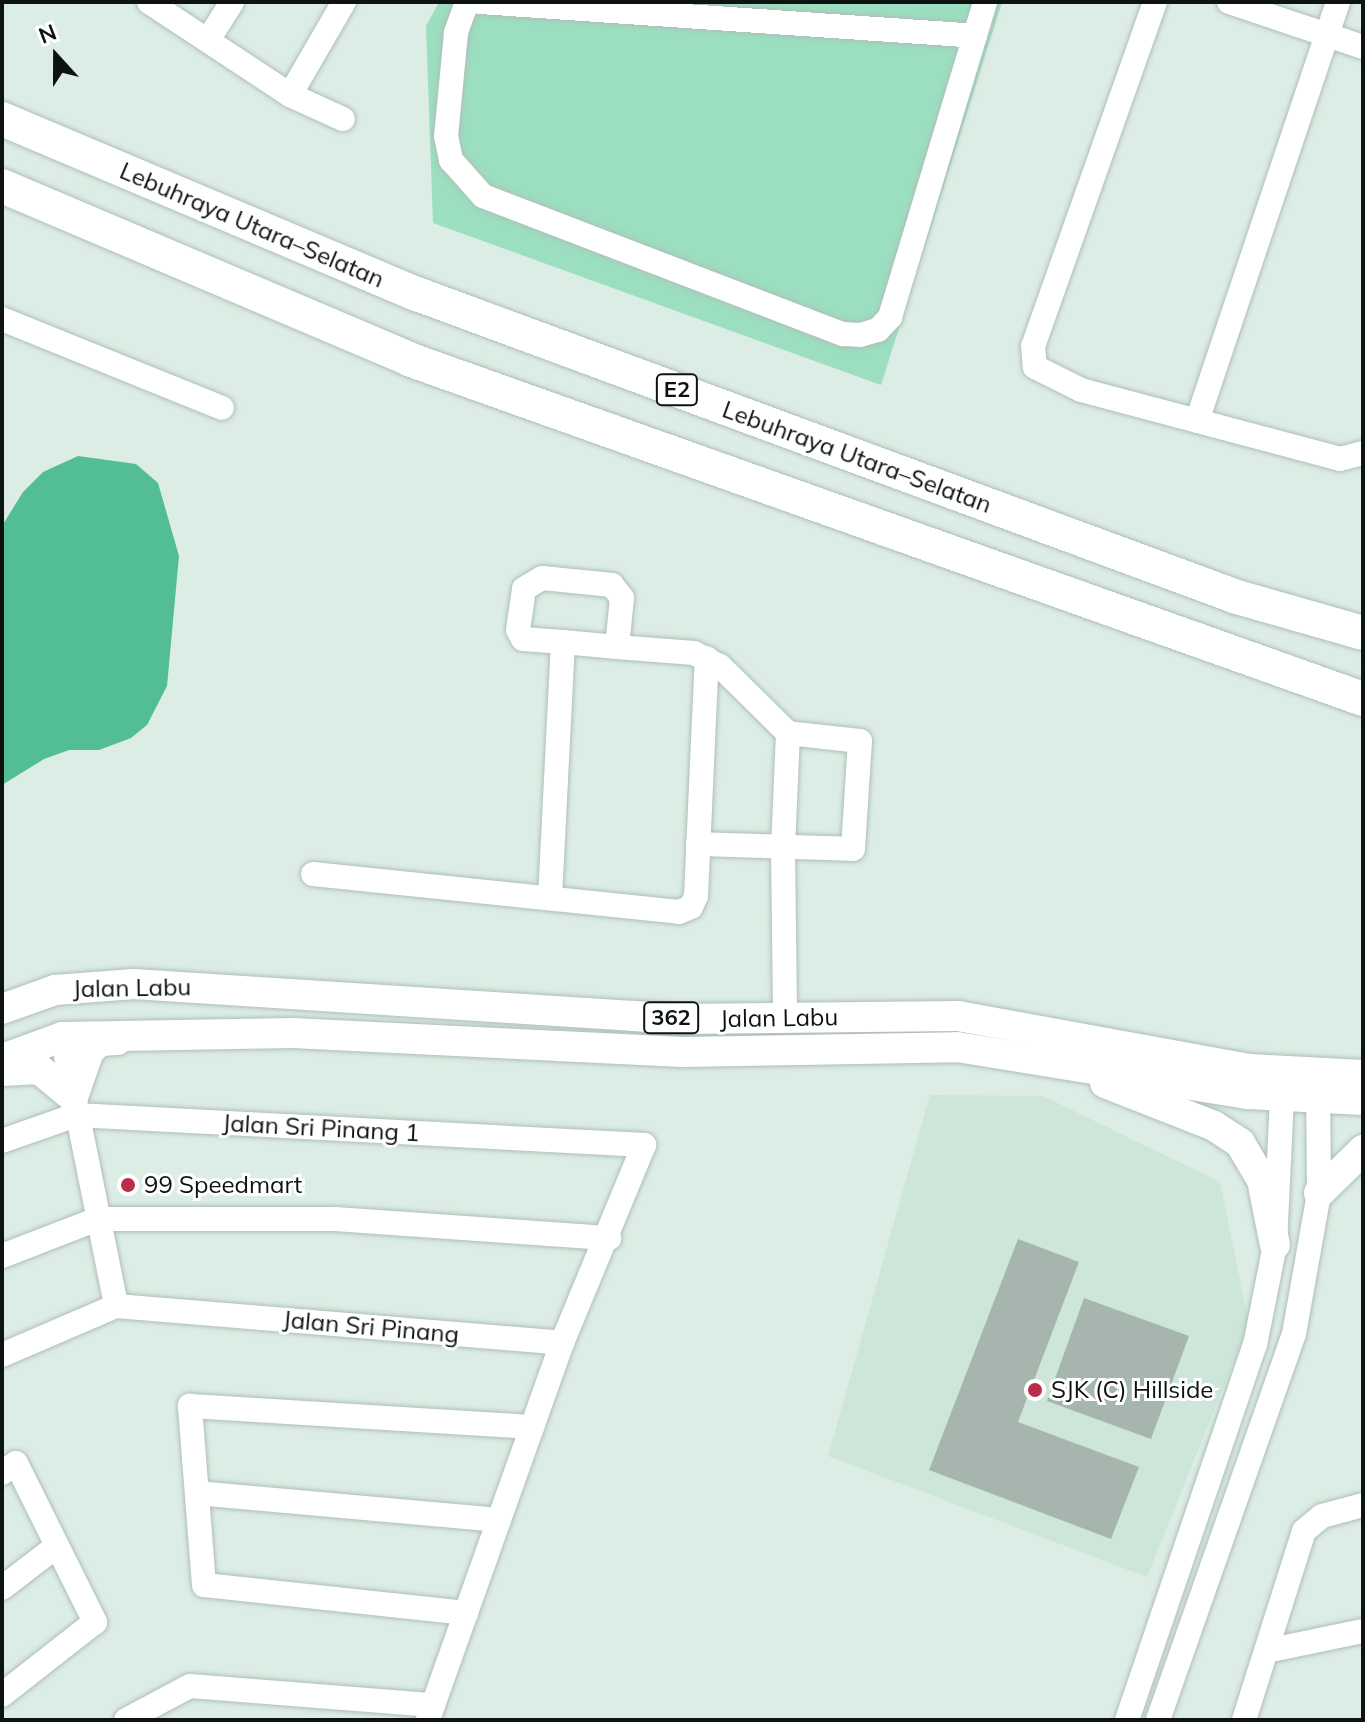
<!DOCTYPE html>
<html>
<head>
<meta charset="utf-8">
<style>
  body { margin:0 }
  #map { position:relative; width:1365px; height:1722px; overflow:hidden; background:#dcede5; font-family:Mulish,sans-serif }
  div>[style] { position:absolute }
  .built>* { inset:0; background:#cde6d9 }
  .green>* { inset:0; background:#9cdec0 }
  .water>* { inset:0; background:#53bd93 }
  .building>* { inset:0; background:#a6b6ae }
  .roads { filter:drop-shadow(0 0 2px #afbfb7) drop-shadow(0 0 2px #afbfb7) }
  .minor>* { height:24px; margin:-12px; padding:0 12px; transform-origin:12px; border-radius:12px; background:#fff }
  .major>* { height:30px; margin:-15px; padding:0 15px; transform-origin:15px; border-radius:15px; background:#fff }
  .highway>* { height:34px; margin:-17px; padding:0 17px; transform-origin:17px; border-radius:17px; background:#fff }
  .dots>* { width:22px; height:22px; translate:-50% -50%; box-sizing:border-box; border:4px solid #fff; border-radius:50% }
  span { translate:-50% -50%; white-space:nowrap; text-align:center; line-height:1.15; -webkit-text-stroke:6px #fff; paint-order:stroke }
  .shield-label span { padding:2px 6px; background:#fff; border:2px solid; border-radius:6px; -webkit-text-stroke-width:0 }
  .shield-label { font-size:22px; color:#0d1310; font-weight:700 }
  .street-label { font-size:24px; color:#0d1310 }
  .poi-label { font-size:24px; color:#0d1310 }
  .left { translate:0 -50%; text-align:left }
  .frame { position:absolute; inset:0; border:4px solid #0d1310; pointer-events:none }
  .north { position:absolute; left:16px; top:16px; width:80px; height:80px; -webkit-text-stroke:6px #fff; paint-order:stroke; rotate:339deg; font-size:22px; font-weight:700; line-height:32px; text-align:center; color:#0d1310 }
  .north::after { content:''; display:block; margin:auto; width:28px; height:36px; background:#0d1310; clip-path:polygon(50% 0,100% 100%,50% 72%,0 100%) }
</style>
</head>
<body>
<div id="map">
  <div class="built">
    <div style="clip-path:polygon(930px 1095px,1043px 1096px,1220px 1182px,1249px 1324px,1147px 1577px,828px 1456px)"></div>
  </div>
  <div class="green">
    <div style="clip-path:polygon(439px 2px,1002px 2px,881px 385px,433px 223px,426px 26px)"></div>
  </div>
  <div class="water">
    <div style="clip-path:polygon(78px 456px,136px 464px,158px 483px,179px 556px,167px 686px,147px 725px,131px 738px,99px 750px,69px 750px,44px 759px,2px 785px,2px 526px,23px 492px,43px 472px)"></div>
  </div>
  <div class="building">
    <div style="clip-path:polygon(1018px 1239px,1079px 1262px,1018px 1422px,1139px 1467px,1111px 1539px,929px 1470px)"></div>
    <div style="clip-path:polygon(1084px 1298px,1189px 1336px,1151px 1439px,1047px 1401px)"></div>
  </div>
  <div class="roads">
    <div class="minor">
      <div style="left:149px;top:2px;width:169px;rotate:33.4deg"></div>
      <div style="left:290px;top:95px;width:58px;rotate:24.4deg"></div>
      <div style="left:467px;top:2px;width:33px;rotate:110deg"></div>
      <div style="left:456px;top:33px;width:103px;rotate:95.5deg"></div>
      <div style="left:446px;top:136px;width:25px;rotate:78deg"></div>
      <div style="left:451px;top:160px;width:48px;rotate:48.4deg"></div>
      <div style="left:483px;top:196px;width:386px;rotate:21deg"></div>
      <div style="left:843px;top:334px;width:17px;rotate:3deg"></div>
      <div style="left:860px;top:335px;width:19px;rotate:-16deg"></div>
      <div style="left:878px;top:330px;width:18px;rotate:-47deg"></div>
      <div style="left:890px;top:317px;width:329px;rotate:-73.2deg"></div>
      <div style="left:480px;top:2px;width:496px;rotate:3.9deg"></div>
      <div style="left:1155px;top:2px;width:365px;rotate:109.5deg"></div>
      <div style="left:1033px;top:346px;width:21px;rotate:85deg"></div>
      <div style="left:1035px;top:367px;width:51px;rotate:26.6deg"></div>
      <div style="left:1081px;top:390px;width:268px;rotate:14.9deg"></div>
      <div style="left:1340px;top:459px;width:24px;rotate:-15deg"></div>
      <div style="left:1229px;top:2px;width:141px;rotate:18.6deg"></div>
      <div style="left:208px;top:40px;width:45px;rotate:-57.7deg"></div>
      <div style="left:290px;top:95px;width:108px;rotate:-59.9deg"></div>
      <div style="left:2px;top:319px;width:237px;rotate:22deg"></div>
      <div style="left:1197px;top:421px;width:442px;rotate:-71.4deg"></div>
      <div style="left:617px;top:647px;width:49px;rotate:-84.2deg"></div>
      <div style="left:622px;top:598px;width:16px;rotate:-128deg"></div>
      <div style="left:612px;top:585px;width:70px;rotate:-174.3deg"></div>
      <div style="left:542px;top:578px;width:21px;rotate:149deg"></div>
      <div style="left:524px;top:589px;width:41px;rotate:98.3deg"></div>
      <div style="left:518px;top:630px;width:10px;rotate:61deg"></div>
      <div style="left:523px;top:639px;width:40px;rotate:4.3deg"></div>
      <div style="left:563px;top:642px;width:54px;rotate:5.3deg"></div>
      <div style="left:617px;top:647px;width:77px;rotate:4.5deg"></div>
      <div style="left:694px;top:653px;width:29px;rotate:27deg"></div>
      <div style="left:720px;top:666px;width:95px;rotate:44.6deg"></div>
      <div style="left:788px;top:733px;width:114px;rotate:92.5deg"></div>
      <div style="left:783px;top:847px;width:170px;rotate:89.3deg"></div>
      <div style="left:698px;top:844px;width:155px;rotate:1.8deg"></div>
      <div style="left:853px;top:849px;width:108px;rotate:-86.3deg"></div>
      <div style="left:860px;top:741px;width:72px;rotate:-173.7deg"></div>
      <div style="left:313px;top:874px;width:368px;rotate:5.9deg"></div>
      <div style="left:679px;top:912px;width:13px;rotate:-23deg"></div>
      <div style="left:691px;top:907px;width:12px;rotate:-66deg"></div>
      <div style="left:696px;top:896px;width:238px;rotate:-87.4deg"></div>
      <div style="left:550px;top:898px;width:256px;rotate:-87.1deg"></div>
      <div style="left:62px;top:1037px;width:274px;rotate:78.6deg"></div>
      <div style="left:2px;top:1141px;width:78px;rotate:-19.4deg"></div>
      <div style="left:76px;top:1115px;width:569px;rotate:3.02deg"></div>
      <div style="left:644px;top:1145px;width:214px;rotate:112.5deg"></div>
      <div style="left:2px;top:1256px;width:103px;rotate:-21.1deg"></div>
      <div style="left:98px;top:1219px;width:237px"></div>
      <div style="left:335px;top:1219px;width:275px;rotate:4deg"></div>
      <div style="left:2px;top:1355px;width:124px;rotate:-23.3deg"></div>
      <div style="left:116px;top:1306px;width:448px;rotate:4.7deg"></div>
      <div style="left:562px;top:1343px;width:400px;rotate:109.6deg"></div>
      <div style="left:2px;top:1473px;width:17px;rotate:-36deg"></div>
      <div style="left:16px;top:1463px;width:178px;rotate:63.6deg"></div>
      <div style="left:95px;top:1622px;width:118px;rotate:141.9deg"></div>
      <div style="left:197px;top:1493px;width:303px;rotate:5.1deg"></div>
      <div style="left:2px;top:1588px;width:69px;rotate:-37.4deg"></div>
      <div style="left:466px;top:1613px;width:263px;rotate:-173.9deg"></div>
      <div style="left:204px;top:1585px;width:180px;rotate:-94.5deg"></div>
      <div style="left:190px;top:1406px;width:343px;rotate:3.5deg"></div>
      <div style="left:1266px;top:1651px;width:99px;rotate:-11.7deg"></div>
      <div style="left:126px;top:1720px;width:72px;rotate:-28deg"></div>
      <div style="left:190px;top:1686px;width:244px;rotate:4.5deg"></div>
      <div style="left:1127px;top:1720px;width:396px;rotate:-71.2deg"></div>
      <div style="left:1255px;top:1345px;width:102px;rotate:-78.7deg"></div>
      <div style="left:1275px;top:1245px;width:167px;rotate:-87.3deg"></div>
      <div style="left:1158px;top:1720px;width:409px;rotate:-70.6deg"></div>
      <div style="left:1294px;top:1334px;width:143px;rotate:-79.9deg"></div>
      <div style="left:1319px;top:1193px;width:111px;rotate:-90.5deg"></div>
      <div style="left:1244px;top:1720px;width:198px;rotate:-72.4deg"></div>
      <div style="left:1304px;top:1531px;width:23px;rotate:-40deg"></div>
      <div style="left:1322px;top:1516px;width:42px;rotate:-15deg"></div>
    </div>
    <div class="major">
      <div style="left:2px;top:1009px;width:56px;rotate:-19.7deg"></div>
      <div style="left:55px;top:990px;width:79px;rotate:-4.3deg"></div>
      <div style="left:134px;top:984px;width:548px;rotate:3.66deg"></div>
      <div style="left:681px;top:1019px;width:277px;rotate:-0.6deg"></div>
      <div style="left:958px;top:1016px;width:296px;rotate:10.3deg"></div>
      <div style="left:1249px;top:1069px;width:114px;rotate:3deg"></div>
      <div style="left:2px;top:1059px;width:64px;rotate:-20.1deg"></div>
      <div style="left:62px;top:1037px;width:231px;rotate:-1deg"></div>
      <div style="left:293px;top:1033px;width:390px;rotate:2.8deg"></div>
      <div style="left:683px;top:1052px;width:274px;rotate:-1deg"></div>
      <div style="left:957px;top:1047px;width:295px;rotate:9.2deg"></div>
      <div style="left:1248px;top:1094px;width:115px;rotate:3deg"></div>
      <div style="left:2px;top:1071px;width:37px;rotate:-3deg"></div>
      <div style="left:39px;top:1069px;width:44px;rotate:39.5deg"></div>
      <div style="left:73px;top:1097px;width:49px;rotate:-70.8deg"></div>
      <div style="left:89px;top:1051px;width:15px;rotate:-42deg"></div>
      <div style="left:100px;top:1041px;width:17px;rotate:-3deg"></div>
      <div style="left:1105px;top:1083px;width:117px;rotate:21.5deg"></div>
      <div style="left:1214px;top:1126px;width:31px;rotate:33deg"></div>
      <div style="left:1240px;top:1143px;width:43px;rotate:59.3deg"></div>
      <div style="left:1262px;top:1180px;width:66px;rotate:78.7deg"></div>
      <div style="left:1319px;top:1193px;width:62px;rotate:-44.3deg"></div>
    </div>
    <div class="highway">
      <div style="left:2px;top:119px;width:450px;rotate:22.9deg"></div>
      <div style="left:417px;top:294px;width:874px;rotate:20.28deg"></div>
      <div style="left:1237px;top:597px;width:131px;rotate:15.9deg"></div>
      <div style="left:2px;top:186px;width:444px;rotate:23deg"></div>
      <div style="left:411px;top:360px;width:1011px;rotate:19.6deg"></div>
    </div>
  </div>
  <div class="dots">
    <div style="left:128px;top:1185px;background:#bc2b49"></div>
    <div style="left:1035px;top:1390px;background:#bc2b49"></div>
  </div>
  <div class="shield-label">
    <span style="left:677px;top:390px">E2</span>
    <span style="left:671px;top:1018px">362</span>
  </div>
  <div class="street-label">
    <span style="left:252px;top:225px;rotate:23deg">Lebuhraya Utara–Selatan</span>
    <span style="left:857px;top:457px;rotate:20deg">Lebuhraya Utara–Selatan</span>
    <span style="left:132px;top:988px;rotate:-1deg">Jalan Labu</span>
    <span style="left:779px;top:1018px;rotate:-1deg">Jalan Labu</span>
    <span style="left:321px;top:1128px;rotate:3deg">Jalan Sri Pinang 1</span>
    <span style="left:371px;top:1327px;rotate:5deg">Jalan Sri Pinang</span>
  </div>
  <div class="poi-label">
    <span class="left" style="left:144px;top:1185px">99 Speedmart</span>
    <span class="left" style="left:1051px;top:1390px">SJK (C) Hillside</span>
  </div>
  <div class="frame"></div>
  <div class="north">N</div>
</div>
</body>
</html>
